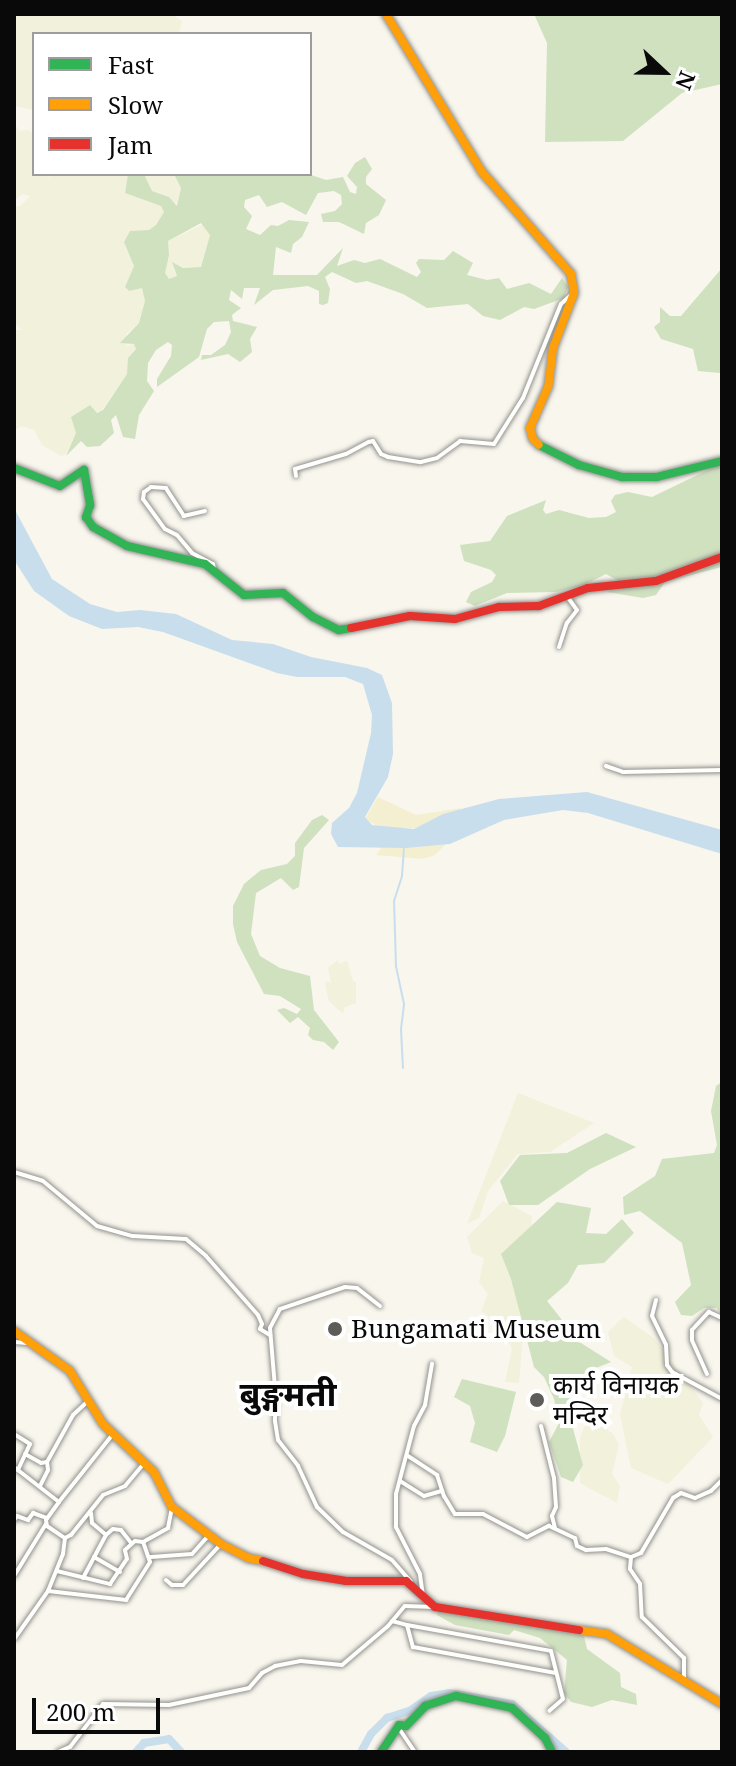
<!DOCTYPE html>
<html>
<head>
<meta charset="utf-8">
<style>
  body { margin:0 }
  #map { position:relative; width:736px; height:1766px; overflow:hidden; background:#f8f6ed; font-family:"Noto Serif","Noto Sans Devanagari",serif }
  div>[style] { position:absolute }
  .farmland>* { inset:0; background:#f2f1db }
  .forest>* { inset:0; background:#cfe1bf }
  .sand>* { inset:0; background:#f5efd2 }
  .water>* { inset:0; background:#c8deed }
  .stream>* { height:2px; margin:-1px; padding:0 1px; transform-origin:1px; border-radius:1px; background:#c8deed }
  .river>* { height:8px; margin:-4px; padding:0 4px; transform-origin:4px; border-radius:4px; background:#c8deed }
  .roads { filter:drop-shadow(0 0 2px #91908c) drop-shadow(0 0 2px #91908c) }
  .street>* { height:4px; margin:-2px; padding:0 2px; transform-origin:2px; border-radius:2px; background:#fefefc }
  .fast>* { height:8px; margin:-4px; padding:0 4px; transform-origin:4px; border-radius:4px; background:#30b455 }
  .slow>* { height:8px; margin:-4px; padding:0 4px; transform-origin:4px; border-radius:4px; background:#ff9f0a }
  .jam>* { height:8px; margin:-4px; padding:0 4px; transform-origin:4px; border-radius:4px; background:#e5322d }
  .dots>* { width:22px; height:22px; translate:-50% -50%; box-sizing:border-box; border:4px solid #fff; border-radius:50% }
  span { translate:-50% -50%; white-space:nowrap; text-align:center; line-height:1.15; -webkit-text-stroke:8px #fff; paint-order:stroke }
  .poi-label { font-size:26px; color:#090909 }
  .left { translate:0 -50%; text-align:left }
  .district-label { font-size:34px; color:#090909; font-weight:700 }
  .frame { position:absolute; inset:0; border:16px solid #090909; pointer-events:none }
  .legend { position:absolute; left:32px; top:32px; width:280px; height:144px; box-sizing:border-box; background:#fff; border:2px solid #9d9d9d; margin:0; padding:10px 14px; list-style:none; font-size:24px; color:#090909 }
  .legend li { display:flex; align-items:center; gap:16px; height:40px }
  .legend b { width:40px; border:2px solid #9d9d9d }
  .north { position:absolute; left:624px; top:32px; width:80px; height:80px; -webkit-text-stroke:6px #fff; paint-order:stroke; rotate:112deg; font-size:22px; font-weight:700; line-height:32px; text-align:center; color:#090909 }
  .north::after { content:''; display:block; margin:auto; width:28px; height:36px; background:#090909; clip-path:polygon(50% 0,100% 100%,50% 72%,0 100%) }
  .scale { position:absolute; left:32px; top:1698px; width:128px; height:36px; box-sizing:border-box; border:4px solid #090909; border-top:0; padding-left:10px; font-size:24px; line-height:28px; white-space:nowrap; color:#090909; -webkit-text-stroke:6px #fff; paint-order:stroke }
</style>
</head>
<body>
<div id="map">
  <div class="farmland">
    <div style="clip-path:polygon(14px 14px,171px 14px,182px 21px,179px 34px,34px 34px,34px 110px,14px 106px)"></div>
    <div style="clip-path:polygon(14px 124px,20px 131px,29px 130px,34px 135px,34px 174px,46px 174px,48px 178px,51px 174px,128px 174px,125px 193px,161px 206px,164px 212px,156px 225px,149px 230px,130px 231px,124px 242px,134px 266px,125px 287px,129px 291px,142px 288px,145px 301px,139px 323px,126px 334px,127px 346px,134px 344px,136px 349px,130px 355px,127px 374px,101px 411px,96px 412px,89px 405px,73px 416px,76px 433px,66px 454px,61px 456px,42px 445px,34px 430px,22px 426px,14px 430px,14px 330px,22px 330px,14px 323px,14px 206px,20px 206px,30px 196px,22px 194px,14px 202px)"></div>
    <div style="clip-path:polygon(144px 174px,174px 174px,181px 187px,178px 205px,164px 195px,152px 192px)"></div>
    <div style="clip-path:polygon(204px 224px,210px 235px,201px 267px,173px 268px,177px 276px,169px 279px,165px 273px,168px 241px)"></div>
    <div style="clip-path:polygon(338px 960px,339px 964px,347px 961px,353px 981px,356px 982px,356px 1003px,345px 1007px,343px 1014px,329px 1001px,326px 989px,325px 981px,331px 983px,328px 968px)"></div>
    <div style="clip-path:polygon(518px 1093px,594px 1123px,550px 1152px,518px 1154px,488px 1191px,479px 1218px,467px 1224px)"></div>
    <div style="clip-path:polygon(503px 1201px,532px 1216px,519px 1383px,505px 1382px,512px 1349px,502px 1326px,481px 1311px,488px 1294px,479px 1282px,484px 1258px,472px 1253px,467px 1237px)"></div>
    <div style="clip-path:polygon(624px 1317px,654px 1338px,703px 1403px,699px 1415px,713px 1437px,668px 1484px,631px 1468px,620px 1414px,632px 1367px,614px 1356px,608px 1332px)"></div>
    <div style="clip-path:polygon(590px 1415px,613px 1434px,619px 1445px,612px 1474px,620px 1486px,617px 1503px,580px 1483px,580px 1437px)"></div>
  </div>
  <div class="forest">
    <div style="clip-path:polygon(534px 14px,722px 14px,722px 84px,682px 93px,623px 141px,545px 142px,547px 43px)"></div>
    <div style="clip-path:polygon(evenodd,365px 157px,372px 169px,366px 177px,366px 184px,386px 200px,379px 215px,366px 223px,364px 234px,339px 222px,323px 222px,321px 214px,335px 211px,342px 204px,341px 195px,334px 191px,318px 193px,306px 215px,282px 202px,267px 207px,259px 195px,245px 200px,244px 207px,252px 216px,246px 229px,260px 235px,271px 225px,278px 226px,289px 220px,309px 222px,302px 237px,293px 244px,291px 253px,276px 247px,273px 275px,317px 275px,343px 248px,337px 266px,354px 260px,365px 263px,380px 259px,417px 277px,421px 272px,416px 263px,419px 259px,444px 260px,453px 251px,473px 263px,467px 275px,487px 280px,499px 278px,507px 289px,529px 283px,551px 294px,562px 278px,568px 287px,564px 298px,534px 309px,524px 307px,500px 320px,483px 316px,468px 304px,427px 308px,403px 294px,367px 281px,356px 283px,332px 272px,325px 277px,330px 289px,328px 303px,323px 305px,319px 304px,319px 291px,308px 286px,273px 290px,254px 305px,260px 288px,244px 288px,242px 299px,231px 290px,229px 300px,241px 308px,232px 315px,233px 321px,257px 327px,250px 339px,252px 352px,240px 362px,228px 354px,201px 360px,202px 355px,211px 355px,225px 345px,231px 332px,229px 321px,214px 322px,207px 329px,199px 357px,157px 387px,157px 379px,171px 356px,172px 345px,168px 342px,156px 350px,148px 363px,147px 381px,154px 391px,139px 415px,135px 439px,123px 437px,116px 415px,111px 420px,114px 433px,100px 446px,87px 447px,81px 441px,66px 456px,76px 433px,71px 417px,90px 405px,97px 413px,103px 410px,127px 374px,128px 358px,136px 349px,134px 344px,120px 343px,139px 323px,145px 301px,142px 288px,129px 291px,125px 287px,134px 266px,124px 242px,130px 231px,149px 230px,156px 225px,164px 212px,161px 206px,125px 193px,128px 174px,144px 174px,152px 191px,169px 197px,177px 206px,181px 188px,174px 174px,308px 174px,326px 180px,343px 177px,350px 192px,356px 194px,357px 187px,347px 176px,355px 163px,365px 157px,201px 223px,210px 235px,201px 267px,183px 268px,172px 262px,177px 276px,169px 279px,165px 273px,169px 255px,168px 241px,201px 223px)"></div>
    <div style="clip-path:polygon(722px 268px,722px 385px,720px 373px,698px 371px,693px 349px,661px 339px,654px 327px,660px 322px,660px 307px,670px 316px,681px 316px)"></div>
    <div style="clip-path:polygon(722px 463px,722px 567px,665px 582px,656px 595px,643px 598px,607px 592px,624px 584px,606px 574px,584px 585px,556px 592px,507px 593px,475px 606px,466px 602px,471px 592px,492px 582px,496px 575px,491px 570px,464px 561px,460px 545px,490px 541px,507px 516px,546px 500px,543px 510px,546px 514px,559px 510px,589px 518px,606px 517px,616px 512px,611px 501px,615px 495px,628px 492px,652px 497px)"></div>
    <div style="clip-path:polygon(322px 815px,329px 820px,304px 848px,299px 887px,293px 890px,281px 878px,256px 893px,251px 934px,260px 956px,280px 968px,310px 976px,314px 1010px,339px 1042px,333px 1050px,324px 1042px,313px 1040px,308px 1035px,310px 1028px,298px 1017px,290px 1023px,277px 1010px,284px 1008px,297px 1014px,301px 1009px,280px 996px,264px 994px,237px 942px,233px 924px,233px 906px,244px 884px,261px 870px,287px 864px,295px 856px,295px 843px,312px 820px)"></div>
    <div style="clip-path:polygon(722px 1082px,722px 1318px,717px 1308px,704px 1308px,692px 1316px,681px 1315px,675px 1302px,691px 1285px,682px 1243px,640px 1211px,624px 1215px,623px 1197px,655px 1176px,662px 1159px,714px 1153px,717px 1145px,711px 1111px,716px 1086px)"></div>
    <div style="clip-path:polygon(606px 1133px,636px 1147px,590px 1169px,538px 1205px,509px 1205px,500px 1181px,520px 1155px,567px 1153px)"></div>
    <div style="clip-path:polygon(557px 1202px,591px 1208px,586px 1233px,606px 1234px,622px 1219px,634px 1233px,604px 1263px,578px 1265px,568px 1283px,547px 1301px,566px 1325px,565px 1339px,581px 1343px,611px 1362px,586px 1372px,573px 1402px,572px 1425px,583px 1465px,573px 1482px,561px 1477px,549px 1442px,559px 1423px,554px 1399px,544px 1377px,534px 1367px,511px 1279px,501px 1254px)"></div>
    <div style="clip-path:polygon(462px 1379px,516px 1392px,505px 1436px,497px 1452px,470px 1442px,475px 1423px,470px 1406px,454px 1397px)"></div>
    <div style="clip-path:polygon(438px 1610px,540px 1625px,584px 1636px,587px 1649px,620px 1673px,621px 1687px,636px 1694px,637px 1705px,612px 1700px,592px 1707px,571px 1702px,564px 1693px,567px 1660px,540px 1638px,514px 1630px,509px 1635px,455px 1625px,437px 1615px)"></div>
  </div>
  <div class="sand">
    <div style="clip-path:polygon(378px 797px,416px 815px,461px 808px,461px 811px,443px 814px,419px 828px,381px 828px,365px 819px)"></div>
    <div style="clip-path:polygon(446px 844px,435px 855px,423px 859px,376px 855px,382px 847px)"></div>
  </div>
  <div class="water">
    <div style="clip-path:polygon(14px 508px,52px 579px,90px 604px,117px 612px,140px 610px,176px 614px,232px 640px,273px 644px,311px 657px,367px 668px,382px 675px,392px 703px,393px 754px,388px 777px,365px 817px,372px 825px,414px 829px,443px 814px,499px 799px,587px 792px,722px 830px,722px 854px,588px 813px,563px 810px,504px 820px,450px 844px,406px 848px,338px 847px,331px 834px,332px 823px,349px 808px,357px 793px,371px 733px,372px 715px,363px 684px,345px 677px,297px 677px,277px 673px,163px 632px,138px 627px,102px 629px,69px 616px,34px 591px,14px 560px)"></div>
  </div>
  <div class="stream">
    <div style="left:403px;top:1068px;width:39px;rotate:-93deg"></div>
    <div style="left:401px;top:1029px;width:25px;rotate:-83deg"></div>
    <div style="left:404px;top:1004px;width:38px;rotate:-102deg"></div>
    <div style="left:396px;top:967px;width:66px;rotate:-91.7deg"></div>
    <div style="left:394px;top:901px;width:26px;rotate:-72deg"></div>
    <div style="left:402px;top:876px;width:27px;rotate:-86deg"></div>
    <div style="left:722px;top:1189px;width:12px;rotate:90deg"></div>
  </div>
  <div class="river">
    <div style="left:136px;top:1752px;width:12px;rotate:-48deg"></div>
    <div style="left:144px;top:1743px;width:25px;rotate:-9deg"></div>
    <div style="left:169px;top:1739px;width:18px;rotate:47deg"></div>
    <div style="left:361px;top:1752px;width:21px;rotate:-61deg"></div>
    <div style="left:371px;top:1734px;width:23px;rotate:-45deg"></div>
    <div style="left:387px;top:1718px;width:25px;rotate:-18deg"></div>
    <div style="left:411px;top:1710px;width:24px;rotate:-35deg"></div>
    <div style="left:431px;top:1696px;width:18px;rotate:-9deg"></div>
    <div style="left:449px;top:1693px;width:64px;rotate:9.9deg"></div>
    <div style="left:512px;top:1704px;width:72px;rotate:41.6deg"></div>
  </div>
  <div class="roads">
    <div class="street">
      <div style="left:296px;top:476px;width:7px;rotate:-98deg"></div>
      <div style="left:295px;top:469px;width:53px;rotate:-16.4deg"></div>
      <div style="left:346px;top:454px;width:26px;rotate:-28deg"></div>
      <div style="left:369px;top:442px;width:4px;rotate:-14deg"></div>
      <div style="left:373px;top:441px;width:15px;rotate:58deg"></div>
      <div style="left:381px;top:454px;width:8px;rotate:23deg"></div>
      <div style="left:388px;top:457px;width:33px;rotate:9deg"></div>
      <div style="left:421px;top:462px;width:16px;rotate:-14deg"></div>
      <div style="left:437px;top:458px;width:29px;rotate:-36deg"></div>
      <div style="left:460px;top:441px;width:34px;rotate:5deg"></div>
      <div style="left:494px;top:444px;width:54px;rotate:-57.8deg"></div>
      <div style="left:523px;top:398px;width:101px;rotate:-68deg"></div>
      <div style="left:561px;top:304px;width:13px;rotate:-42deg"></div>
      <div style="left:205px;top:511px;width:22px;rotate:167deg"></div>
      <div style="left:184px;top:516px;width:33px;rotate:-123deg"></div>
      <div style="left:166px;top:488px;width:15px;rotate:-176deg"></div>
      <div style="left:151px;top:487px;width:9px;rotate:144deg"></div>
      <div style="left:144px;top:492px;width:7px;rotate:98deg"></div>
      <div style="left:143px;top:499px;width:37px;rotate:54deg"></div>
      <div style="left:165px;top:529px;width:13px;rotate:27deg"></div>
      <div style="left:177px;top:535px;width:23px;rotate:50deg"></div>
      <div style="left:192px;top:553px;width:24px;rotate:28deg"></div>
      <div style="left:213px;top:564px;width:5px;rotate:79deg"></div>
      <div style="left:559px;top:647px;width:25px;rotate:-72deg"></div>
      <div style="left:567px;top:623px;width:16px;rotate:-52deg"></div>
      <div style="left:577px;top:610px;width:19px;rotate:-126deg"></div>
      <div style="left:606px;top:766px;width:18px;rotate:19deg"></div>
      <div style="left:623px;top:772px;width:99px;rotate:-1.2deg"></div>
      <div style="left:14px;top:1172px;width:30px;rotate:17deg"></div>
      <div style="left:43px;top:1181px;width:70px;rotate:39.8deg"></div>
      <div style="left:97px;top:1226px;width:37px;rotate:16deg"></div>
      <div style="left:133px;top:1236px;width:53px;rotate:3.2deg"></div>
      <div style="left:186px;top:1239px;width:26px;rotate:40deg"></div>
      <div style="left:206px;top:1256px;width:79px;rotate:48.6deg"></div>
      <div style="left:258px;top:1315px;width:10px;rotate:66deg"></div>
      <div style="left:262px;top:1324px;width:5px;rotate:112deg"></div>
      <div style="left:260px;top:1329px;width:12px;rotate:31deg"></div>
      <div style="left:656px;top:1300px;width:16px;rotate:104deg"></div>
      <div style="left:652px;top:1316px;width:32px;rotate:64deg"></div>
      <div style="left:666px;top:1345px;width:20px;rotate:87deg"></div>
      <div style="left:667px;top:1365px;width:9px;rotate:54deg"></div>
      <div style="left:672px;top:1372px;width:57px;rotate:28.4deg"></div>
      <div style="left:380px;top:1306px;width:29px;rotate:-142deg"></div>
      <div style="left:357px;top:1288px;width:12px;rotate:-175deg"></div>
      <div style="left:345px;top:1287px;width:69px;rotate:161.3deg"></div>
      <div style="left:280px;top:1309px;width:21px;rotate:118deg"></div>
      <div style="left:270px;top:1328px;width:71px;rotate:85.2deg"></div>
      <div style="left:276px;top:1399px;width:22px;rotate:93deg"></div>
      <div style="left:275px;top:1421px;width:19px;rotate:81deg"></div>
      <div style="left:278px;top:1440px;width:33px;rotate:52deg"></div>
      <div style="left:298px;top:1466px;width:45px;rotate:65.1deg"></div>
      <div style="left:317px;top:1507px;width:36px;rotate:44deg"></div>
      <div style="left:343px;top:1532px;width:56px;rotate:29.7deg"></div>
      <div style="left:392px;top:1560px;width:29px;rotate:49deg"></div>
      <div style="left:14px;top:1342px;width:13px;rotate:4deg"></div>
      <div style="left:707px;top:1374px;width:37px;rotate:-114deg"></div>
      <div style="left:692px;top:1340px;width:10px;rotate:-90deg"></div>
      <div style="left:692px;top:1330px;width:25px;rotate:-47deg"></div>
      <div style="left:709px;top:1312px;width:14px;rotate:25deg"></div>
      <div style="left:541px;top:1426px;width:54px;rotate:76deg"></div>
      <div style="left:554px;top:1478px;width:29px;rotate:86deg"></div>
      <div style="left:556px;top:1507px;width:10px;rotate:114deg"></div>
      <div style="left:552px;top:1516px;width:12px;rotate:76deg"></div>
      <div style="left:14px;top:1434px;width:19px;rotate:32deg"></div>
      <div style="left:30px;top:1444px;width:29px;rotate:115deg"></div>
      <div style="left:113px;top:1434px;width:87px;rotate:128.5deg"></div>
      <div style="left:59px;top:1502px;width:22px;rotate:126deg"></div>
      <div style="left:46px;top:1520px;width:6px;rotate:81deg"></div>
      <div style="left:47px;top:1526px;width:22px;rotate:34deg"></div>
      <div style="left:65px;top:1538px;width:7px;rotate:-27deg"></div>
      <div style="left:71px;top:1535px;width:51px;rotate:-51.3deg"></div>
      <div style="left:103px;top:1495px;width:24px;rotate:-22deg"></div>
      <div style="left:125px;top:1486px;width:30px;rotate:-50deg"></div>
      <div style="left:25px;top:1454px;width:18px;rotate:29deg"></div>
      <div style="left:41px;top:1463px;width:6px;rotate:-9deg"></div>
      <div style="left:47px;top:1462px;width:54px;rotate:-61deg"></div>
      <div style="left:73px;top:1415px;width:21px;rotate:-43deg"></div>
      <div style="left:408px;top:1456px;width:35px;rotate:33deg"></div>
      <div style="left:437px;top:1475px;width:22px;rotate:72deg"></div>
      <div style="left:444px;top:1496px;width:21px;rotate:59deg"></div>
      <div style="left:455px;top:1514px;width:28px"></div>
      <div style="left:483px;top:1514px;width:50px;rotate:27.6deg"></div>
      <div style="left:527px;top:1537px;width:25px;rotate:-27deg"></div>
      <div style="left:549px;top:1526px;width:29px;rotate:25deg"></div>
      <div style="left:575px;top:1538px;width:8px;rotate:76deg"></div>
      <div style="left:577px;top:1546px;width:10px;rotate:24deg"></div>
      <div style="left:586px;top:1550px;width:20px;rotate:-3deg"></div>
      <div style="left:606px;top:1549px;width:26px;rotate:18deg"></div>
      <div style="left:14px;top:1467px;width:57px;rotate:37.9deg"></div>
      <div style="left:400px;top:1481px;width:28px;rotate:32deg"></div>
      <div style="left:424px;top:1496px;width:19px;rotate:-16deg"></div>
      <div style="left:40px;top:1486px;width:18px;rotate:-63deg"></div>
      <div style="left:48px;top:1470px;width:8px;rotate:-97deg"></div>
      <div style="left:91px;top:1513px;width:10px;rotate:84deg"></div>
      <div style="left:92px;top:1523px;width:17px;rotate:40deg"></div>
      <div style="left:14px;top:1520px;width:5px;rotate:-53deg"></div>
      <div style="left:17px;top:1516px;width:12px;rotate:20deg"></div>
      <div style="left:28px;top:1520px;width:9px;rotate:-54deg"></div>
      <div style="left:33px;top:1513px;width:15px;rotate:20deg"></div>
      <div style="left:94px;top:1557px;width:30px;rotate:30deg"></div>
      <div style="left:151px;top:1557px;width:41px;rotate:-4.2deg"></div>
      <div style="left:192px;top:1554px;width:25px;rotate:-48deg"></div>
      <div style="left:631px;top:1557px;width:12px;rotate:95deg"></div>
      <div style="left:630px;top:1569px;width:18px;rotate:56deg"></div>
      <div style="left:640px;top:1584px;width:33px;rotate:87deg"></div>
      <div style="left:642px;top:1617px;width:59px;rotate:44.3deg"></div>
      <div style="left:684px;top:1658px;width:22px;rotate:90deg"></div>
      <div style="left:631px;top:1557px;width:11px;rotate:-22deg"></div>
      <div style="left:641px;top:1553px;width:64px;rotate:-59.8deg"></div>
      <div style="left:673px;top:1498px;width:9px;rotate:-32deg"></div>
      <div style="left:681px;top:1493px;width:15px;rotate:20deg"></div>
      <div style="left:695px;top:1498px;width:17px;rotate:-24deg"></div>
      <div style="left:711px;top:1491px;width:16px;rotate:-45deg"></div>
      <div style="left:57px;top:1571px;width:55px;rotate:13.8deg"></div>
      <div style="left:110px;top:1584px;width:30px;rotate:-56deg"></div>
      <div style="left:127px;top:1559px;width:9px;rotate:-103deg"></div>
      <div style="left:125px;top:1550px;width:13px;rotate:-42deg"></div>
      <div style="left:135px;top:1541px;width:8px;rotate:7deg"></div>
      <div style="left:14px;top:1576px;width:61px;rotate:-58.4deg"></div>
      <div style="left:83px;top:1578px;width:49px;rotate:-61.9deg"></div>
      <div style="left:106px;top:1535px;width:9px;rotate:-41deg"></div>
      <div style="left:113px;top:1529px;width:8px;rotate:7deg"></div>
      <div style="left:121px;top:1530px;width:16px;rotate:52deg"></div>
      <div style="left:166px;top:1580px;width:8px;rotate:40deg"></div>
      <div style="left:172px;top:1585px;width:11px"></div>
      <div style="left:183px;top:1585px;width:56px;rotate:-47.2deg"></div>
      <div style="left:48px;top:1591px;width:79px;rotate:6.6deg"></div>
      <div style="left:126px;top:1600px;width:45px;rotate:-57.7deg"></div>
      <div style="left:150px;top:1562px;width:21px;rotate:-109deg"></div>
      <div style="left:143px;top:1542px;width:29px;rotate:-29deg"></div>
      <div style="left:168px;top:1528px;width:21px;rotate:-79deg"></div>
      <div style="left:423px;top:1596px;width:22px;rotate:-98deg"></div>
      <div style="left:420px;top:1574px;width:53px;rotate:-117.1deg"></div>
      <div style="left:396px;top:1527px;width:33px;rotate:-90deg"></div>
      <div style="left:396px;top:1494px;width:70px;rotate:-75.2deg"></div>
      <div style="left:414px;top:1426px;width:24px;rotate:-62deg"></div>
      <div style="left:425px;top:1405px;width:42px;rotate:-80.3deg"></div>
      <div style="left:392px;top:1621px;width:16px;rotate:15deg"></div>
      <div style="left:407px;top:1625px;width:23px;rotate:75deg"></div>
      <div style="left:413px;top:1647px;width:145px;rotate:10.3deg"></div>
      <div style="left:407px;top:1625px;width:146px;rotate:10.2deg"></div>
      <div style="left:551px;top:1651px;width:49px;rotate:76deg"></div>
      <div style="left:563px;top:1699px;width:18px;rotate:139deg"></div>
      <div style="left:15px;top:1638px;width:57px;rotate:-54.9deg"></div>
      <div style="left:48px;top:1591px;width:40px;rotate:-68deg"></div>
      <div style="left:63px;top:1554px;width:16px;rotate:-83deg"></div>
      <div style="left:398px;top:1727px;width:30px;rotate:56deg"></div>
      <div style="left:58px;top:1752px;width:13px;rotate:-23deg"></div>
      <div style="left:70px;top:1747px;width:54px;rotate:-52.5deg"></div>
      <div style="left:103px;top:1704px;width:66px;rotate:0.9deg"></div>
      <div style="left:169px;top:1705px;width:82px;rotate:-12deg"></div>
      <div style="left:249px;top:1688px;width:20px;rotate:-49deg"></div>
      <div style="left:262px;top:1673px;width:15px;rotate:-28deg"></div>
      <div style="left:275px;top:1666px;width:26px;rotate:-11deg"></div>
      <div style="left:301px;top:1661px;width:41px;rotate:5.6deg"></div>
      <div style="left:342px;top:1665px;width:60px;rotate:-40.3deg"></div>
      <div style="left:388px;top:1626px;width:26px;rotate:-50deg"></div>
      <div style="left:405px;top:1606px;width:29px;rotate:2deg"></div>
    </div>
    <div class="fast">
      <div style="left:539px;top:445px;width:45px;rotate:26.6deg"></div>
      <div style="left:579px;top:465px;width:45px;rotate:15.6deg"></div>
      <div style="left:622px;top:477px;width:35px"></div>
      <div style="left:657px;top:477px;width:67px;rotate:-13.8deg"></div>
      <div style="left:14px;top:468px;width:49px;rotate:21.4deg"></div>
      <div style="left:60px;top:486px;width:29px;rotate:-34deg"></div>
      <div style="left:84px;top:470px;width:36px;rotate:80deg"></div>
      <div style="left:90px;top:505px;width:13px;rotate:108deg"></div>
      <div style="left:86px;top:517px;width:12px;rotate:55deg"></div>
      <div style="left:93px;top:527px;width:39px;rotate:29deg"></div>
      <div style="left:127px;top:546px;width:80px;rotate:13deg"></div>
      <div style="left:205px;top:564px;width:50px;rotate:38.5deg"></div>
      <div style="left:244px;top:595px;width:39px;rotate:-3deg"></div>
      <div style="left:283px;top:593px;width:38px;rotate:39deg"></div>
      <div style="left:313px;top:617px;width:29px;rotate:27deg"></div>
      <div style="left:339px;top:630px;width:12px;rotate:-9deg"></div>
      <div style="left:381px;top:1752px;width:32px;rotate:-56deg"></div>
      <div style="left:399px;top:1725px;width:7px;rotate:8deg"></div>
      <div style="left:406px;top:1726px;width:28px;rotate:-46deg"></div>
      <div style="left:425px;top:1706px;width:33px;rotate:-18deg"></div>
      <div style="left:456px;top:1696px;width:57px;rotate:12.1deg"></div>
      <div style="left:512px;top:1708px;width:45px;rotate:42.3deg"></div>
      <div style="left:545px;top:1738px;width:16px;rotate:63deg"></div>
    </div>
    <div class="slow">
      <div style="left:386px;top:14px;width:185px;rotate:58.7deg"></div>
      <div style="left:482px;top:172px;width:135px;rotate:48.9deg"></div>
      <div style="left:571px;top:274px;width:19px;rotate:81deg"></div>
      <div style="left:574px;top:293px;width:59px;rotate:110.9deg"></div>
      <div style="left:553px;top:348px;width:39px;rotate:97deg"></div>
      <div style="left:548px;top:387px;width:45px;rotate:113.7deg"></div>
      <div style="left:530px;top:428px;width:11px;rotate:75deg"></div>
      <div style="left:533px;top:439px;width:8px;rotate:45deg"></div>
      <div style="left:14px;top:1331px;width:69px;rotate:35.5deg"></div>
      <div style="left:70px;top:1371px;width:62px;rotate:58.1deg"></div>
      <div style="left:103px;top:1424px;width:70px;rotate:43.3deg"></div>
      <div style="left:154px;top:1472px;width:39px;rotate:63deg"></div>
      <div style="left:172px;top:1507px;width:61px;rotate:37.1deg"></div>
      <div style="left:221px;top:1544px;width:30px;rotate:27deg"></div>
      <div style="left:248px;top:1558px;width:15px;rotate:11deg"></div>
      <div style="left:579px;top:1630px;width:28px;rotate:8deg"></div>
      <div style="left:607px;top:1634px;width:135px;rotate:31.3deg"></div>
    </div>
    <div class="jam">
      <div style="left:351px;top:628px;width:60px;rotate:-11.5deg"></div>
      <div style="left:410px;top:616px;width:45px;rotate:3.8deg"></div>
      <div style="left:455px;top:619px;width:46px;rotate:-15.3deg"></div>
      <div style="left:499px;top:607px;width:40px;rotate:-1.4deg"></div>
      <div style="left:539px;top:606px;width:52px;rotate:-20.2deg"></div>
      <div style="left:588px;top:588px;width:68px;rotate:-5.9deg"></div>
      <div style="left:656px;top:581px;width:70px;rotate:-20deg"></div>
      <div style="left:263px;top:1561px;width:42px;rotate:18deg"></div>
      <div style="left:303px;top:1574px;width:44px;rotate:9.2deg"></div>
      <div style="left:346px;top:1581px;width:60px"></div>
      <div style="left:406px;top:1581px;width:39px;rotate:42deg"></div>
      <div style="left:435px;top:1607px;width:146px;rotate:9.1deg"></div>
    </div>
  </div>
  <div class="dots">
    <div style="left:335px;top:1329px;background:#5d5c59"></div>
    <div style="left:537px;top:1400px;background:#5d5c59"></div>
  </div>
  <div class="poi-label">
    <span class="left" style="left:351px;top:1329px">Bungamati Museum</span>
    <span class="left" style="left:553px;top:1400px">कार्य विनायक<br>मन्दिर</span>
  </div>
  <div class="district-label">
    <span style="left:288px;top:1394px">बुङ्गमती</span>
  </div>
  <div class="frame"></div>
  <ul class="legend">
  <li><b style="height:10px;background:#30b455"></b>Fast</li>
  <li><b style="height:10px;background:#ff9f0a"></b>Slow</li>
  <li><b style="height:10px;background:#e5322d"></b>Jam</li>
  </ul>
  <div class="north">N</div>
  <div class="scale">200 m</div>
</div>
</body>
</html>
